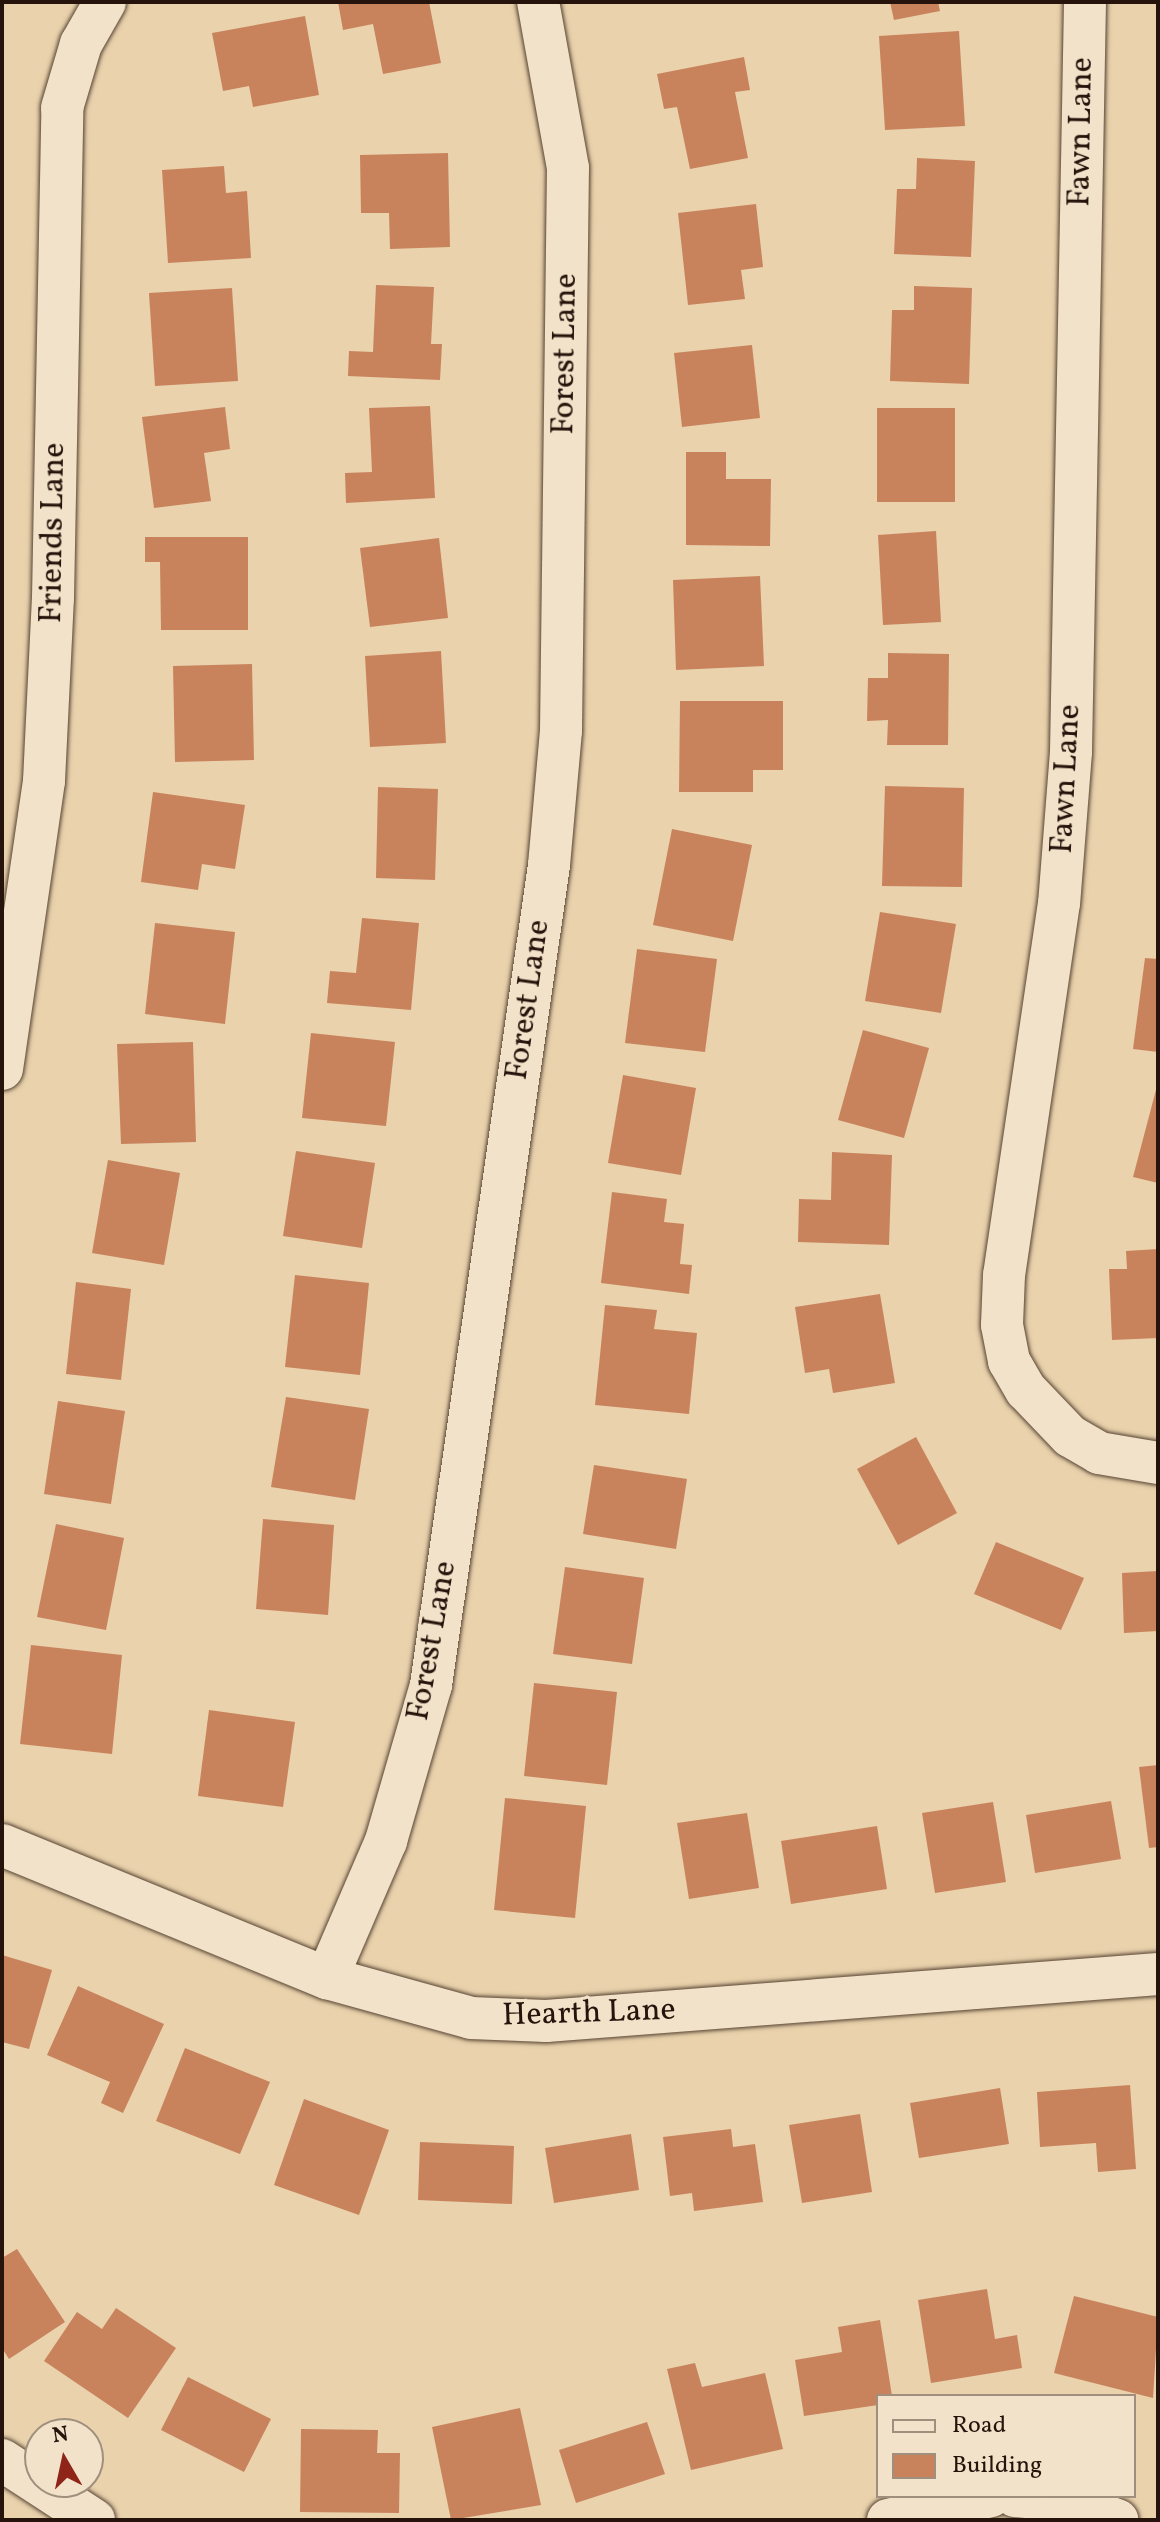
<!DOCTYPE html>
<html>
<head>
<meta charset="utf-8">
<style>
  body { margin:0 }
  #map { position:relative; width:1160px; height:2522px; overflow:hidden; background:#e9d2ac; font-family:Vollkorn,serif }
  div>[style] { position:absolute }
  .building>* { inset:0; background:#c8835d }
  .roads { filter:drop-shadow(0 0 2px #574333) drop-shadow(0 0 2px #574333) }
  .street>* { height:42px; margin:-21px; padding:0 21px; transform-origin:21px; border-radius:21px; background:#f1e2c9 }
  span { translate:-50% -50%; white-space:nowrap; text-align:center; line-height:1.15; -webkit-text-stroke:6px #f1e2c9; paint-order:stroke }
  .street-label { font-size:32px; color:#26130b }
  .frame { position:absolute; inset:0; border:4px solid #26130b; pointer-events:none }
  .legend { position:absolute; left:876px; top:2394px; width:260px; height:104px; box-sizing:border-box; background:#f1e2c9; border:2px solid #a08f7d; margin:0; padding:10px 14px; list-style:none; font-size:24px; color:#26130b }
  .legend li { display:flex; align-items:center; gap:16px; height:40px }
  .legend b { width:40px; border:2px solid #a08f7d }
  .north { position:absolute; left:24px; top:2418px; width:80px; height:80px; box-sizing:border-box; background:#f1e2c9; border:2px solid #a08f7d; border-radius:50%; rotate:351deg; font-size:22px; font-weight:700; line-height:32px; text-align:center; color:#26130b }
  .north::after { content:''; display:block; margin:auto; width:28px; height:36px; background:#8f2418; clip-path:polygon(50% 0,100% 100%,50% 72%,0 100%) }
</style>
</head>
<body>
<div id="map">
  <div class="building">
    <div style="clip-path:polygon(338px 2px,429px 2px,441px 63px,383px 74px,373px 24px,343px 30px)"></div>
    <div style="clip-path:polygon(890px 2px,938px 2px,940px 11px,894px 20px)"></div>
    <div style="clip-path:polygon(305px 16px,319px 95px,253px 107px,249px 86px,223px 91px,212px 33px)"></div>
    <div style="clip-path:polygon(959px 31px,965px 126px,885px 130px,879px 36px)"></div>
    <div style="clip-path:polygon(744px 57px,750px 90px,735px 92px,748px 158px,690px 169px,677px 107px,664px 109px,657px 74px)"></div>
    <div style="clip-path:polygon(448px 153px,450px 247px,390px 249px,389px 213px,361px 213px,360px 155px)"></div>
    <div style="clip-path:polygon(917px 158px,975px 161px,971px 257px,894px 254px,897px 189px,916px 189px)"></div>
    <div style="clip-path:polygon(224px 166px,226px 193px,247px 191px,251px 258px,168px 263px,162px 170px)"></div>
    <div style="clip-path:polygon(756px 204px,763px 267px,741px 270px,745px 299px,688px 305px,678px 213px)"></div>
    <div style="clip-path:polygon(376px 285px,434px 287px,431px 344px,442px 344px,440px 380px,348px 376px,349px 351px,373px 352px)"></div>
    <div style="clip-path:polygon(914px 286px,972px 288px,969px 384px,890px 381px,892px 310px,914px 310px)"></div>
    <div style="clip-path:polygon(232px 288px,238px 381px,155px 386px,149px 293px)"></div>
    <div style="clip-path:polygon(752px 345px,760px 418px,682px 427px,674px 353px)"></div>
    <div style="clip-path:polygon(430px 406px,435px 498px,346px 503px,345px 473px,372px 472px,369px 408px)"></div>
    <div style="clip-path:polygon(225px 407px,230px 449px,204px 453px,211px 501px,154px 508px,142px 417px)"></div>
    <div style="clip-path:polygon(877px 408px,955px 408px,955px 502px,877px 502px)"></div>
    <div style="clip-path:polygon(686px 452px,726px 452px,726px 479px,771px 479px,770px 546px,686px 545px)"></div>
    <div style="clip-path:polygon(936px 531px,941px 622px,883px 625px,878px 535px)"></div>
    <div style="clip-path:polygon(145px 537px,248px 537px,248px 630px,161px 630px,160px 562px,145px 562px)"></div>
    <div style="clip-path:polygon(439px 538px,448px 618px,370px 627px,360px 548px)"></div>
    <div style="clip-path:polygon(760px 576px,764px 666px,676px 670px,673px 580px)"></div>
    <div style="clip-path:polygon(441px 651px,446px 743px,370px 747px,365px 656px)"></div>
    <div style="clip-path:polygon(888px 653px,949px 654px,948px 745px,887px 745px,888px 720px,867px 721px,868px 678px,888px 678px)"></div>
    <div style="clip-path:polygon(252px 664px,254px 760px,175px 762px,173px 666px)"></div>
    <div style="clip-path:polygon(680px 701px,783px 701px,783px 770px,753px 770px,753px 792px,679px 792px)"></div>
    <div style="clip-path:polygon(885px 786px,964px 788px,962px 887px,882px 886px)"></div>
    <div style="clip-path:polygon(378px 787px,438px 789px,435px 880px,376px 878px)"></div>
    <div style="clip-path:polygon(153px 792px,245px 805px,235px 869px,202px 864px,198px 890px,141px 882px)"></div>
    <div style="clip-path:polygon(672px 829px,752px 845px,733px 941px,653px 925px)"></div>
    <div style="clip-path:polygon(880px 912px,956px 924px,941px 1013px,865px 1001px)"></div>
    <div style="clip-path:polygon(362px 918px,419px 923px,411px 1010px,327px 1003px,330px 971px,356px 973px)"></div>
    <div style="clip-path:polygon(155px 923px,235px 932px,225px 1024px,145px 1014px)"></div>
    <div style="clip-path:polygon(637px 949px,717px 959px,705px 1052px,625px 1043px)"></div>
    <div style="clip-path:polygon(1145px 958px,1158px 959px,1158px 1052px,1133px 1049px)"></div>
    <div style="clip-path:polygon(863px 1030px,929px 1048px,904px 1138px,838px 1120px)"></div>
    <div style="clip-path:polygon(311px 1033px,395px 1042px,386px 1126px,302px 1118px)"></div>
    <div style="clip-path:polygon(193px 1042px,196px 1142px,121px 1144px,117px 1044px)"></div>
    <div style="clip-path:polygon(623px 1075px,696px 1088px,681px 1175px,608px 1163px)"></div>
    <div style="clip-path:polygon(1157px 1086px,1158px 1086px,1158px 1183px,1133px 1177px)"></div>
    <div style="clip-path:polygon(296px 1151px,375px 1163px,362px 1248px,283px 1236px)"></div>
    <div style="clip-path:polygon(832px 1152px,892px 1155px,889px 1245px,798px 1242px,799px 1199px,831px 1200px)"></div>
    <div style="clip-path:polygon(108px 1160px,180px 1173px,164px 1265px,92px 1253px)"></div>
    <div style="clip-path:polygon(612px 1192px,667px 1199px,664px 1222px,684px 1224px,680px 1264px,692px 1265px,689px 1294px,601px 1283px)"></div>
    <div style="clip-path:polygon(1158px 1249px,1158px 1338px,1112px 1340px,1109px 1269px,1127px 1269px,1126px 1251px)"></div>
    <div style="clip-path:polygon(295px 1275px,369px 1283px,360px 1375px,285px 1367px)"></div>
    <div style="clip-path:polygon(76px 1282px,131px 1289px,121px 1380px,66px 1374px)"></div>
    <div style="clip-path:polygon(880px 1294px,895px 1383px,833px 1393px,829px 1369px,805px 1373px,795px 1307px)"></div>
    <div style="clip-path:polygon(605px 1305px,657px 1310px,654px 1329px,697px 1333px,689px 1414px,595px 1405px)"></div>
    <div style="clip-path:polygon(286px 1397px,369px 1409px,355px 1500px,271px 1487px)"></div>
    <div style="clip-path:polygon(58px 1401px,125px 1411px,111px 1504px,44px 1494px)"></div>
    <div style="clip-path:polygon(916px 1437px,957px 1513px,898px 1545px,857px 1469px)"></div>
    <div style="clip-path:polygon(594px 1465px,687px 1479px,676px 1549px,583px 1534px)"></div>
    <div style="clip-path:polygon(263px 1519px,334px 1525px,328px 1615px,256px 1609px)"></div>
    <div style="clip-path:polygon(56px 1524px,124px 1538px,106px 1630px,37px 1617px)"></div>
    <div style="clip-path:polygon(996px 1542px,1084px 1578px,1061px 1630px,974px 1594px)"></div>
    <div style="clip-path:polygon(565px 1567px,644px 1578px,632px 1664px,553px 1654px)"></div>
    <div style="clip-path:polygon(1158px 1571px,1158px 1631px,1124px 1633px,1122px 1573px)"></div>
    <div style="clip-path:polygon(31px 1645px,122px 1655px,112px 1754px,20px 1744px)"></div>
    <div style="clip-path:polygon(534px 1683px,617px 1692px,607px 1785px,524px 1776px)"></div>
    <div style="clip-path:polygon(209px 1710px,295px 1722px,283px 1807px,198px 1796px)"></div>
    <div style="clip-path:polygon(1158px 1765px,1158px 1847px,1149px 1848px,1139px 1767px)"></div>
    <div style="clip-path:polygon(505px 1798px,586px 1806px,575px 1918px,494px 1910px)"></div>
    <div style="clip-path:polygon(1111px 1801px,1121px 1859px,1035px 1873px,1026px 1815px)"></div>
    <div style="clip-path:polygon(993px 1802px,1006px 1882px,935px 1893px,922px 1813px)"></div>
    <div style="clip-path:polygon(747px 1813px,759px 1888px,689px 1899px,677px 1823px)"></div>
    <div style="clip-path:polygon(877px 1826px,887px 1889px,791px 1904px,781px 1841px)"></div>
    <div style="clip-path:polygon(2px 1955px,52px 1970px,29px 2049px,2px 2042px)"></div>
    <div style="clip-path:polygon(78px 1986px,164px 2024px,123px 2113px,101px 2103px,110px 2082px,47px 2055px)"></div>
    <div style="clip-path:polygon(185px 2048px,270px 2082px,240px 2154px,156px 2121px)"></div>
    <div style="clip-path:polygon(1130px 2085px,1136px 2169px,1098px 2172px,1096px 2143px,1040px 2147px,1037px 2092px)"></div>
    <div style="clip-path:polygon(1000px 2088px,1009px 2144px,919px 2158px,910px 2103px)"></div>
    <div style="clip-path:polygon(304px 2099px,389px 2130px,359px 2215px,274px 2185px)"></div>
    <div style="clip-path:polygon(860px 2114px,872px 2192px,802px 2203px,789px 2125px)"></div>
    <div style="clip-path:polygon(731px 2129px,733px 2147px,755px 2144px,763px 2202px,694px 2211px,692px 2193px,670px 2196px,663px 2137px)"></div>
    <div style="clip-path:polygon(631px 2134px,639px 2190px,554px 2203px,545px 2148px)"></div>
    <div style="clip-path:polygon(420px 2142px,514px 2146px,512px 2204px,418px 2200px)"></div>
    <div style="clip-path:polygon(17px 2249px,65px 2322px,9px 2359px,2px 2348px,2px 2258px)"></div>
    <div style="clip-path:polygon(987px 2289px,995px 2339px,1017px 2335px,1022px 2368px,931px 2383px,918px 2300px)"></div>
    <div style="clip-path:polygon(1074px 2296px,1158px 2317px,1153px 2398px,1054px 2373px)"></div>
    <div style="clip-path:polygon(116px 2308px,176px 2348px,128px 2418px,44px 2361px,77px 2312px,102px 2329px)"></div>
    <div style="clip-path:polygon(880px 2320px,892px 2396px,878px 2396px,878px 2405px,804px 2416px,795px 2360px,842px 2352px,838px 2327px)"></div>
    <div style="clip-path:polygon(695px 2363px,702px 2387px,765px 2373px,783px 2449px,691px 2470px,667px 2369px)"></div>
    <div style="clip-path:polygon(188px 2377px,271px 2419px,244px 2472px,161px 2430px)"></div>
    <div style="clip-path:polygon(520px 2408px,541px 2505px,451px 2520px,432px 2427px)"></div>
    <div style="clip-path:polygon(647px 2422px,665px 2474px,576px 2503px,559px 2450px)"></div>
    <div style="clip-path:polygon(301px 2429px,378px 2430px,377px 2453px,400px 2453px,399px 2513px,300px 2512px)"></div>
  </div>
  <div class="roads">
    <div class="street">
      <div style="left:1085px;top:2px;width:750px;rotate:91.07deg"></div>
      <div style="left:1071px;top:752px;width:151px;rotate:94.5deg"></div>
      <div style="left:1059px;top:903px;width:376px;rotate:98.4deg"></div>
      <div style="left:1004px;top:1275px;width:50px;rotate:92.3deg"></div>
      <div style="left:1002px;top:1325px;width:37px;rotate:79deg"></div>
      <div style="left:1009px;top:1361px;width:34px;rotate:60deg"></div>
      <div style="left:1026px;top:1390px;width:64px;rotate:46.3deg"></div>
      <div style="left:1070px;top:1436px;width:34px;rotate:30deg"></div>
      <div style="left:1099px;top:1453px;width:60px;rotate:9.6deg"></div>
      <div style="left:2px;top:1069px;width:291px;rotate:-81.7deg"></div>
      <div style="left:44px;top:781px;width:183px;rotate:-87.2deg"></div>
      <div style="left:53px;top:598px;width:490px;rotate:-88.9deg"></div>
      <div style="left:62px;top:108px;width:67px;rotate:-73.5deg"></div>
      <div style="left:81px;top:44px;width:48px;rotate:-60.3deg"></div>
      <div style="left:2px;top:1845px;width:351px;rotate:22.3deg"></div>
      <div style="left:327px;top:1978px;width:149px;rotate:15.5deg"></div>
      <div style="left:471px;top:2018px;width:75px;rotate:2.3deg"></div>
      <div style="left:546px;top:2021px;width:614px;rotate:-4.39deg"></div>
      <div style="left:327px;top:1978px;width:149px;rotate:-66.7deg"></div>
      <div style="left:386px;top:1841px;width:162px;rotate:-73.9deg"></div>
      <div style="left:431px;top:1685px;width:828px;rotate:-81.81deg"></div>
      <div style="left:549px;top:865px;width:135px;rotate:-84.9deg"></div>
      <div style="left:561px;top:731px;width:563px;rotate:-89.29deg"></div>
      <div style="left:568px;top:168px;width:169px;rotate:-100.2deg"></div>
      <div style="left:2px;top:2460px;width:110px;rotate:33.1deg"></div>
      <div style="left:1015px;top:2496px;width:47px;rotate:4.9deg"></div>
      <div style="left:1062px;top:2500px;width:59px;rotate:20deg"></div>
      <div style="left:888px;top:2520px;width:106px;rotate:-13.1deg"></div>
    </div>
  </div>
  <div class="street-label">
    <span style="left:1082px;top:132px;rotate:-89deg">Fawn Lane</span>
    <span style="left:566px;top:354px;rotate:-89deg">Forest Lane</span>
    <span style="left:54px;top:533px;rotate:-89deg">Friends Lane</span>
    <span style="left:1067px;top:779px;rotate:-87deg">Fawn Lane</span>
    <span style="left:529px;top:1000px;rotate:-82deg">Forest Lane</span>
    <span style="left:433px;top:1641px;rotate:-80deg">Forest Lane</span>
    <span style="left:589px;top:2014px;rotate:-2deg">Hearth Lane</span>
  </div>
  <div class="frame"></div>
  <ul class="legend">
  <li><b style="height:10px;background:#f1e2c9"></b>Road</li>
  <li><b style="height:22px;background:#c8835d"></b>Building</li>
  </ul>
  <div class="north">N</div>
</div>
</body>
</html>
